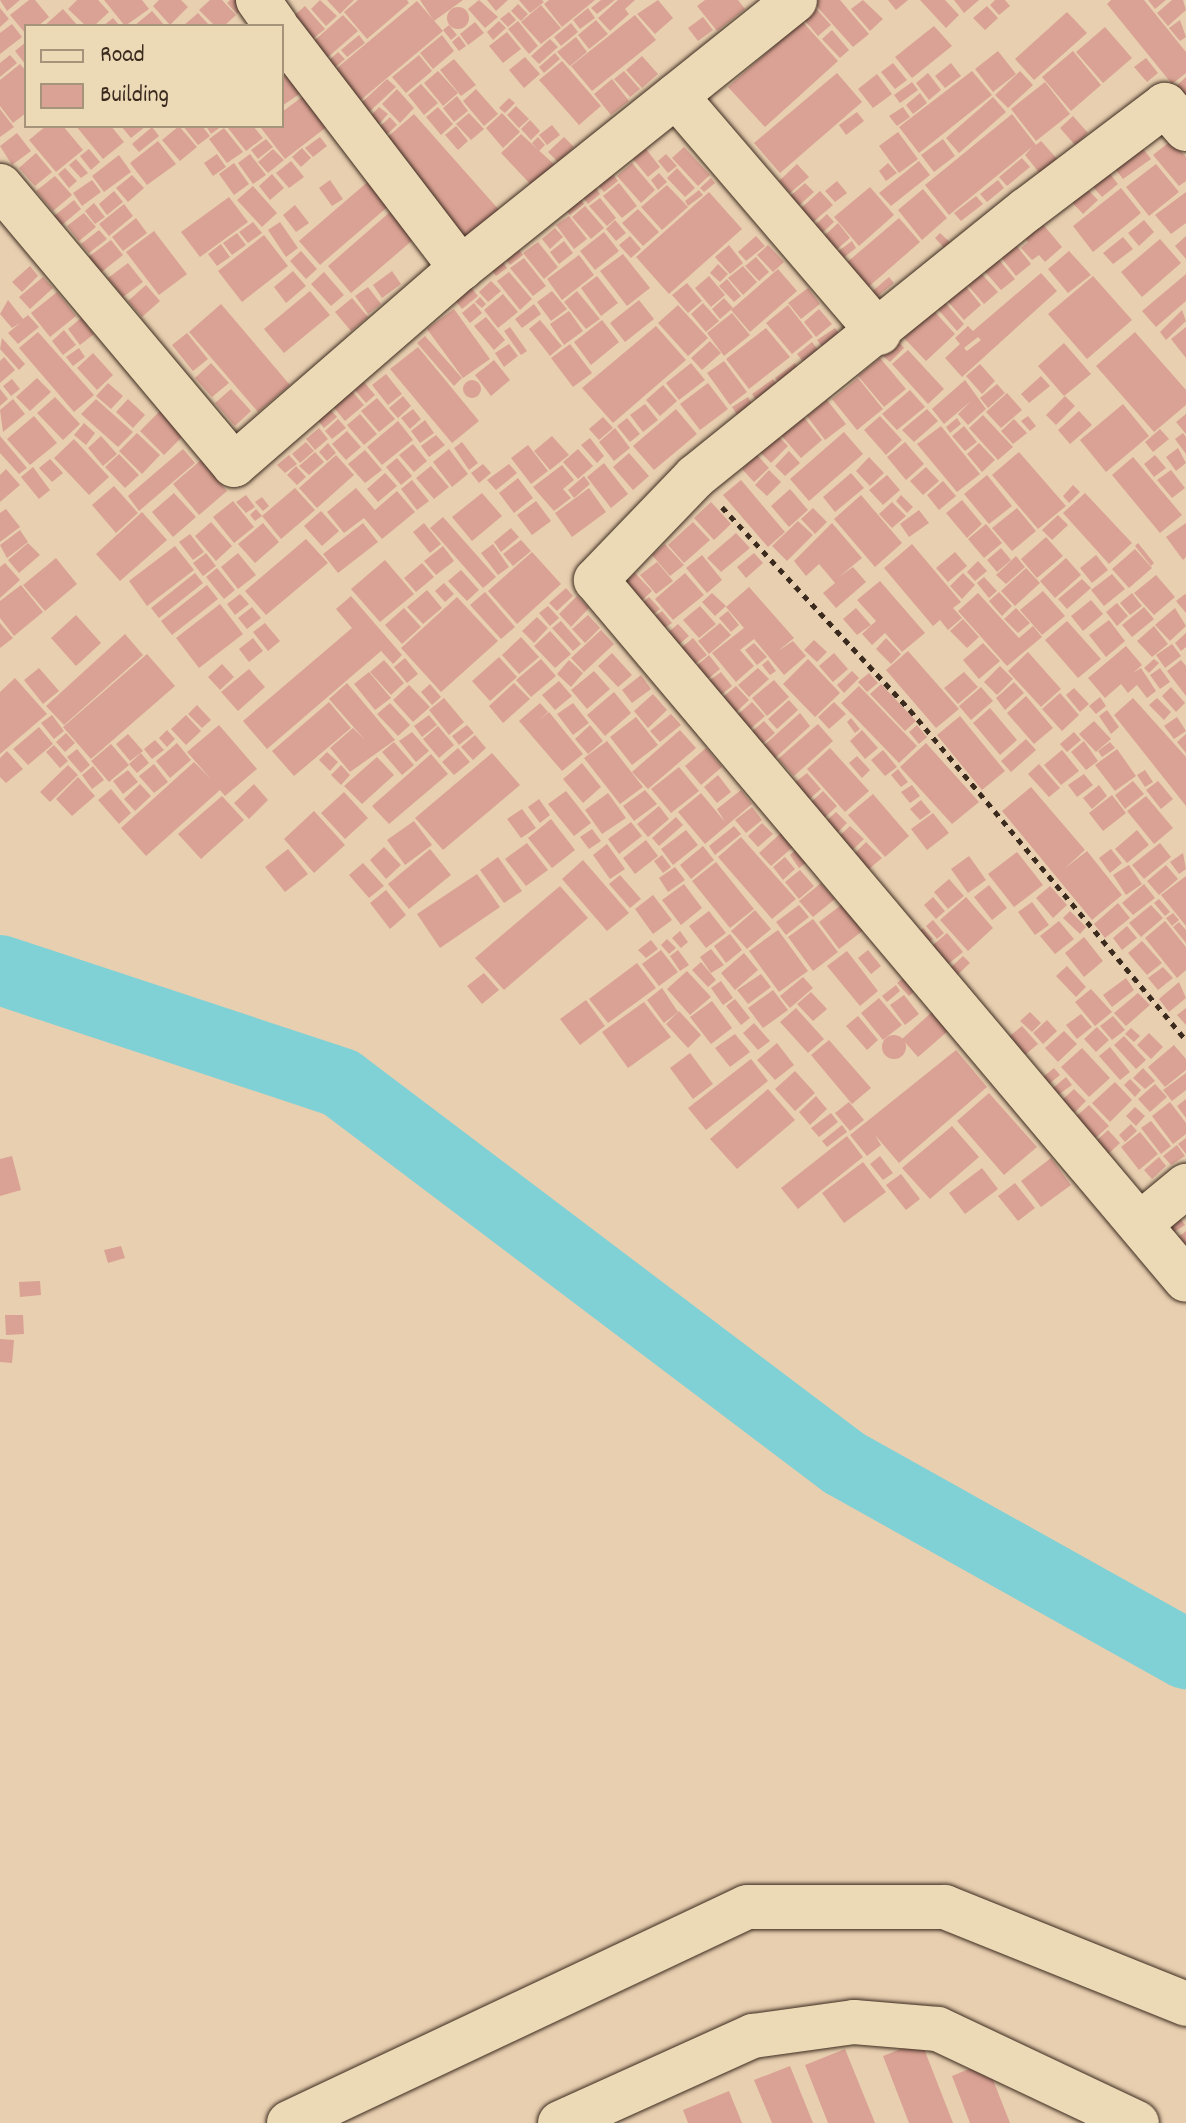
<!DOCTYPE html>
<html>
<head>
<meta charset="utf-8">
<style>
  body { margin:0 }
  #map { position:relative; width:1186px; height:2123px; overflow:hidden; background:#e8cfb0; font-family:Dekko,sans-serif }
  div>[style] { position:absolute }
  .river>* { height:70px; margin:-35px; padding:0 35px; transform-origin:35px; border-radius:35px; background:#80d1d6 }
  .building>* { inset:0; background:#daa294 }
  .round { border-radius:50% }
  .path>* { height:5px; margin-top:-2.5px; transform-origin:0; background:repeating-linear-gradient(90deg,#3b2a1e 0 6px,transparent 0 12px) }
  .roads { filter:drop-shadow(0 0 2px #3b2a1e) drop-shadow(0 0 2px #3b2a1e) }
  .minor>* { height:44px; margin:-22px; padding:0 22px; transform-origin:22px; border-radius:22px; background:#ecdab7 }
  span { translate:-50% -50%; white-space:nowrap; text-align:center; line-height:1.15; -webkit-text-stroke:6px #ecdab7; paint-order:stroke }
  .legend { position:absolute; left:24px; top:24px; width:260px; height:104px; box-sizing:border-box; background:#ecdab7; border:2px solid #a5947a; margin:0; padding:10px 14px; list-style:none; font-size:24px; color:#3b2a1e }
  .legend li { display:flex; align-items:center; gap:16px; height:40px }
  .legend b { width:40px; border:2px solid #a5947a }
</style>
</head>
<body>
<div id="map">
  <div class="river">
    <div style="left:0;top:970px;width:359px;rotate:18.3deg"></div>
    <div style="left:341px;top:1083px;width:630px;rotate:37.07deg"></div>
    <div style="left:844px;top:1463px;width:392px;rotate:29.2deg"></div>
  </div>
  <div class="building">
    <div style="clip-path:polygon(0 0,20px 0,7px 11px)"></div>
    <div style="clip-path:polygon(29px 0,35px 0,49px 17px,38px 26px,26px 26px,26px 34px,10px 15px)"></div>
    <div style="clip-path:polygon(77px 0,98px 0,109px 12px,94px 26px,86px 26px,68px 9px)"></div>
    <div style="clip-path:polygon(104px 0,142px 0,149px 9px,125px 26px)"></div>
    <div style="clip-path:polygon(159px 0,181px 0,188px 7px,170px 25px,153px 6px)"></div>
    <div style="clip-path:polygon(210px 0,222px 0,236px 15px,224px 26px,215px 26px,199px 10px)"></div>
    <div style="clip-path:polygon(230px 0,240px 0,246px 6px,237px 14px,227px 3px)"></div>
    <div style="clip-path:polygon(320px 0,337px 16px,326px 26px,311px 9px)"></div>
    <div style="clip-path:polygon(327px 0,354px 0,340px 14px)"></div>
    <div style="clip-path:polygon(358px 0,407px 0,409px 3px,367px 39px,344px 12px)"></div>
    <div style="clip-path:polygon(420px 0,463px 0,434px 21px)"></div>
    <div style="clip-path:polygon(479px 0,498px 17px,485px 28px,468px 9px)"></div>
    <div style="clip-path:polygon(487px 0,508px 0,496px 11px)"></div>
    <div style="clip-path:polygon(519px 0,542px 0,544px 2px,530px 13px)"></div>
    <div style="clip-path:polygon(549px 0,595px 0,562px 27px,544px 4px)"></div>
    <div style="clip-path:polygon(601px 0,615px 0,597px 14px,591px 8px)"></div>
    <div style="clip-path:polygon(618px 0,635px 0,625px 9px,629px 14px,610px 31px,598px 18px)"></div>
    <div style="clip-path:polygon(658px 0,673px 18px,655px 34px,637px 14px)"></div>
    <div style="clip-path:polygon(705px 0,738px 0,745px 9px,717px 31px,697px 6px)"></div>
    <div style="clip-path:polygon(811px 0,840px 0,869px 34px,853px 47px)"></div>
    <div style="clip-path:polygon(863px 0,883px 19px,870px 31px,851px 9px)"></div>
    <div style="clip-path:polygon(888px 0,908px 0,896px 10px)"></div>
    <div style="clip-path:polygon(920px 0,945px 0,959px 15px,946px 28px)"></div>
    <div style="clip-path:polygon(954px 0,979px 0,964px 13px)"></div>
    <div style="clip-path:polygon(995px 0,1005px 0,1010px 6px,999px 15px,990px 5px)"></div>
    <div style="clip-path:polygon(1111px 0,1144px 0,1186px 52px,1186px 73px,1172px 84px,1107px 4px)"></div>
    <div style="clip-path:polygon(1148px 0,1166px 0,1155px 9px)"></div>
    <div style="clip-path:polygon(1172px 0,1183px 0,1186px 10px,1168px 26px,1157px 13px)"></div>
    <div style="clip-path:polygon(417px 1px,443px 31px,356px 104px,331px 73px)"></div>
    <div style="clip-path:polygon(518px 4px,528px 14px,521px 21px,511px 11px)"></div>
    <div style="clip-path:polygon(812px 4px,831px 25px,818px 36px,800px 15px)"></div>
    <div style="clip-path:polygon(541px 5px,561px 28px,541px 44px,521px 22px)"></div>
    <div style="clip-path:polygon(305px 6px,325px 29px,304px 46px,284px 24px)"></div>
    <div style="clip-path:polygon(987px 6px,998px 18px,985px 30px,973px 18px)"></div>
    <div class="round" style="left:447px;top:7px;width:22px;height:22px"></div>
    <div style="clip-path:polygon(0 8px,9px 19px,0 27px)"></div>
    <div style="clip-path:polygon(588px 8px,595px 18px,580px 29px,573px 20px)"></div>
    <div style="clip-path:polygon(63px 9px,78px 26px,44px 26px)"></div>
    <div style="clip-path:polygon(152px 11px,165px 26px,134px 26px)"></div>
    <div style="clip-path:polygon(509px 12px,516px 20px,508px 27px,500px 19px)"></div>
    <div style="clip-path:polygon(1067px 12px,1087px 33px,1034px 80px,1015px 59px)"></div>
    <div style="clip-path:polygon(198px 13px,210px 26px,183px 26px)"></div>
    <div style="clip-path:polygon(343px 15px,358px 31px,320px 64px,306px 48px)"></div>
    <div style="clip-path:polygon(635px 15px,656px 40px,592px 91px,571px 66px)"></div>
    <div style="clip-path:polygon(703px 17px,713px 30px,698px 41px,688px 28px)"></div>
    <div style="clip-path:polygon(113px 18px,120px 26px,103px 26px)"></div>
    <div style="clip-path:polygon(596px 20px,608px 34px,589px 49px,578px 35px)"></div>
    <div style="clip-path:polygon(1180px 20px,1186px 37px,1180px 41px,1169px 28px)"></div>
    <div style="clip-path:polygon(499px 21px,506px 28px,493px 40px,487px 32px)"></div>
    <div style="clip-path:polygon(518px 21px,538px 46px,529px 54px,508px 29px)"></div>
    <div style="clip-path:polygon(802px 21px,838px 61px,765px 127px,728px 87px)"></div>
    <div style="clip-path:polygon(475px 22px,484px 33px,468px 45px,460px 34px)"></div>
    <div style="clip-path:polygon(571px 23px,578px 32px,561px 46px,554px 37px)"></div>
    <div style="clip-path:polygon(12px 24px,22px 37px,0 54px,0 33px)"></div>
    <div style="clip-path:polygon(449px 25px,457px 35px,451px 40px,443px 30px)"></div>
    <div style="clip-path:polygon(934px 26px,952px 46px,912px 78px,895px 57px)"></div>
    <div style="clip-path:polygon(1105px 27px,1132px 58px,1103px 83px,1076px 52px)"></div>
    <div style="clip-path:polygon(832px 30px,849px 50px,840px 58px,822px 39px)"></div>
    <div style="clip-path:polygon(507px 32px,521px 49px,503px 63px,489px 46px)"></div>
    <div style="clip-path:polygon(359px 35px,365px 43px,347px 57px,341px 50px)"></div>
    <div style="clip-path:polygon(442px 35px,454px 51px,433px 69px,420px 53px)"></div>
    <div style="clip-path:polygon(459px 36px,466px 46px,459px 51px,452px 42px)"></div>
    <div style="clip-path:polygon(576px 37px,587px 52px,570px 66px,557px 52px)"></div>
    <div style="clip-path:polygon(550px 39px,558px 47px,539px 64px,531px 56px)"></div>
    <div style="clip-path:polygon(26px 42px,26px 65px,15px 51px)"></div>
    <div style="clip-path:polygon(998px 51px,1016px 74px,993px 92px,975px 69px)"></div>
    <div style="clip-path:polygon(1073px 51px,1101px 85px,1071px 111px,1042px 77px)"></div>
    <div style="clip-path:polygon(338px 52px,345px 59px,330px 72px,324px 65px)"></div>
    <div style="clip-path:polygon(555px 53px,560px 59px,544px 73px,539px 67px)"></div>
    <div style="clip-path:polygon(10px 55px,17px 63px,0 77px,0 63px)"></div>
    <div style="clip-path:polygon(419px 55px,432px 71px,406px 93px,392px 77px)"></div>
    <div style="clip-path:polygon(642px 56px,658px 74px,642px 88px,626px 70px)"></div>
    <div style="clip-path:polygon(525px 57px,540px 74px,524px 88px,509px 70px)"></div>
    <div style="clip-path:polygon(1146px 58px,1158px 73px,1147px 82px,1134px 67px)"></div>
    <div style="clip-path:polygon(454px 59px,476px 85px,461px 96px,440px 70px)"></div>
    <div style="clip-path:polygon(562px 61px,601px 106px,579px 125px,539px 80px)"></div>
    <div style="clip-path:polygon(893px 63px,907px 80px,895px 89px,881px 72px)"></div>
    <div style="clip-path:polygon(951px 63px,961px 76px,945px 88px,935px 76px)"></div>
    <div style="clip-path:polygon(20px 64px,26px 71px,26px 113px,13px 123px,0 106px,0 80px)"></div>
    <div style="clip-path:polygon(282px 67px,308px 88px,282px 106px)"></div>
    <div style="clip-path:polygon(438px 71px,458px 93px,443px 106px,424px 83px)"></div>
    <div style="clip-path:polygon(624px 71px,640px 89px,630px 97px,614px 79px)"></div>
    <div style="clip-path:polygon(972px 71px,992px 95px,919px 153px,899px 127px)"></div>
    <div style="clip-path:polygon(1020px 71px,1033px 85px,1008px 108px,995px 95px)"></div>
    <div style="clip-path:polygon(837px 73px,862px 102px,780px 173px,754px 143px)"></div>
    <div style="clip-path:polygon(928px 73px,941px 90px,929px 100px,916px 83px)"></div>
    <div style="clip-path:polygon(877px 74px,892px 94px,873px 108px,858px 89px)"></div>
    <div style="clip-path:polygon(1186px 77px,1186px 103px,1173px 89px)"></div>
    <div style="clip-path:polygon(387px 79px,396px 87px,368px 113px,360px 104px)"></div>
    <div style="clip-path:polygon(612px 79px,629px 101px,611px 115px,594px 94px)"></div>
    <div style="clip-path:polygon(912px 82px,918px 90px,900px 103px,894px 95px)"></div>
    <div style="clip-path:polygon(1045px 82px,1070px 114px,1036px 141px,1011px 109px)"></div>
    <div style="clip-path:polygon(421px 84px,438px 103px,424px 115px,408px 95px)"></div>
    <div style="clip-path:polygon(397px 89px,414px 108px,400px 123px,382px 104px)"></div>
    <div style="clip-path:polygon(476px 89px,498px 114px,484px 126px,463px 101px)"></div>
    <div style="clip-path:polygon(310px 91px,333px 122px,285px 159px,261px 128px,282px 126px,282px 112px)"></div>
    <div style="clip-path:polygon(920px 93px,927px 103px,913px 114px,906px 105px)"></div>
    <div style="clip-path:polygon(457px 96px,468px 111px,454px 122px,443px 108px)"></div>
    <div style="clip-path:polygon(993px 97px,1006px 112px,959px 153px,946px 138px)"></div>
    <div style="clip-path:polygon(509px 98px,515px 103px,505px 113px,499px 108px)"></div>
    <div style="clip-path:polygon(516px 106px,529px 119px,519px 128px,507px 115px)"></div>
    <div style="clip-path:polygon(379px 107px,388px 114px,372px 132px,363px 124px)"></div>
    <div style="clip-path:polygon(438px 107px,453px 124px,441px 135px,426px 117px)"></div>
    <div style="clip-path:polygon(903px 107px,910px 117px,897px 126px,889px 116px)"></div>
    <div style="clip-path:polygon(0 109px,14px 127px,0 137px)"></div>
    <div style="clip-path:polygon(857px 112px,864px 121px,846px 135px,839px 125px)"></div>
    <div style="clip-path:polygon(469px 113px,484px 129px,471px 140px,456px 124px)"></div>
    <div style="clip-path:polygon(502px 113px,520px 132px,503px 148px,486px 128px)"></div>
    <div style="clip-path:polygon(414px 114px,500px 211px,463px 244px,376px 147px)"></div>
    <div style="clip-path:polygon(1012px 114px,1036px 145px,1041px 141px,1058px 160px,1041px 175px,1025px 155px,1032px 147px,949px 215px,925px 185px)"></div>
    <div style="clip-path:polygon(1073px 116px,1088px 133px,1075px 145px,1060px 128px)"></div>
    <div style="clip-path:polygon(390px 117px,397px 125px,380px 141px,373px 133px)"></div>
    <div style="clip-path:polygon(530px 120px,540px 131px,531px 140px,521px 129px)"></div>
    <div style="clip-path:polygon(552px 125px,560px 135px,547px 145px,539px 135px)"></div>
    <div style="clip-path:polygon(46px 126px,63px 126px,83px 150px,56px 172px,29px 140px)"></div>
    <div style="clip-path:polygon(76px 126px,111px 126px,124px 142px,103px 159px)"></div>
    <div style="clip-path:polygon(121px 126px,146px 126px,131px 138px)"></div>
    <div style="clip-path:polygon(179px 126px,197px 147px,180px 161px,162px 140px)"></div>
    <div style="clip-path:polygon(183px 126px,202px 126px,210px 136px,198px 145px)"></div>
    <div style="clip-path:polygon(206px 126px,222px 126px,211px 134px)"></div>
    <div style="clip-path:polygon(231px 126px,253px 126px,263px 138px,246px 151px,228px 128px)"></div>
    <div style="clip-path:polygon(456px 126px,468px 141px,458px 150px,445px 135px)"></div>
    <div style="clip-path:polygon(152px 127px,159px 136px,139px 152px,132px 144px)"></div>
    <div style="clip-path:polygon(224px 128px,243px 152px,227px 163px,209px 139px)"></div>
    <div style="clip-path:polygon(898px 132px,918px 159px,899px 173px,879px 146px)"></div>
    <div style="clip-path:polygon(17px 133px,31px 151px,12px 165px,0 146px)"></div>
    <div style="clip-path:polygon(521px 134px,557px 167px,534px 188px,501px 153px)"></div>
    <div style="clip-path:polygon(320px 137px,327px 146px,313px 157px,305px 148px)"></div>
    <div style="clip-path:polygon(538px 137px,545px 145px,539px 151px,532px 143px)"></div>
    <div style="clip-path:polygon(564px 137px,574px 147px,558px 162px,548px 152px)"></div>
    <div style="clip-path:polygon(266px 139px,273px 147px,258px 159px,251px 150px)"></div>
    <div style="clip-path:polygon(943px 139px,955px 156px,934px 172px,921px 155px)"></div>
    <div style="clip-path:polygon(1172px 140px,1186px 157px,1186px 181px,1179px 186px,1153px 155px)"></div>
    <div style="clip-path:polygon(158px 141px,176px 164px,147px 185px,130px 163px)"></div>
    <div style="clip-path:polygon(1137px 141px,1151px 159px,1123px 179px,1109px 161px)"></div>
    <div style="clip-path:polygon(684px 147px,710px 175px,698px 186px,672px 158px)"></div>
    <div style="clip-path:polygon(302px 148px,311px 158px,301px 167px,292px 157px)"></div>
    <div style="clip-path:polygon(89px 149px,100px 162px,91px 170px,80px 156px)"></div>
    <div style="clip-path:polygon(273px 149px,284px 160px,268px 173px,258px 162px)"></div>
    <div style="clip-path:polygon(646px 149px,660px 167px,648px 177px,633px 159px)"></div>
    <div style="clip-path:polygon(36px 153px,52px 172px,35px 186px,19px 168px)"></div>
    <div style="clip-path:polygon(217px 154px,226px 167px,213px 176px,204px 163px)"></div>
    <div style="clip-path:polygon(250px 154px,266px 175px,253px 184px,238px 163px)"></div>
    <div style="clip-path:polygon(666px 154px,677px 166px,668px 173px,658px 161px)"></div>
    <div style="clip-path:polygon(119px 155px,131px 172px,104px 192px,92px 176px)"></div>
    <div style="clip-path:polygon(1022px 158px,1030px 167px,1007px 186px,999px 177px)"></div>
    <div style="clip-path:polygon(76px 159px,88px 173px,81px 178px,69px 165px)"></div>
    <div style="clip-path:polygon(291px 161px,304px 177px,289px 188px,276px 173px)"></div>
    <div style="clip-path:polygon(919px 161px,930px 175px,891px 206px,879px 193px)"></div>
    <div style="clip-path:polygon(234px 163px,249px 184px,234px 195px,219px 174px)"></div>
    <div style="clip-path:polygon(632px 163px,655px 190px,641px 203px,617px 176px)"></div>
    <div style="clip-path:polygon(888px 163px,897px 173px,886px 181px,879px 171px)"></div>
    <div style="clip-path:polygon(797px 164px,809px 177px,790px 193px,779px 181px)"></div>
    <div style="clip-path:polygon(1102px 164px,1118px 184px,1102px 197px,1085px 178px)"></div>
    <div style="clip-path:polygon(1156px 164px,1179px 192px,1149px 216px,1126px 187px)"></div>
    <div style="clip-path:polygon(606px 165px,618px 181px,604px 192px,591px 177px)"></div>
    <div style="clip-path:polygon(65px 168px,77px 181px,69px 188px,58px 174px)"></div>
    <div style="clip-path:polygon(677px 168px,695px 188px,685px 197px,667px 178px)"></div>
    <div style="clip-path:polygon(378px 173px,399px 197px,320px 265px,299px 241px)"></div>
    <div style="clip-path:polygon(659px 173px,667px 182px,658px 190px,651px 180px)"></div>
    <div style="clip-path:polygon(272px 174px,284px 188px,270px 200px,259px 186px)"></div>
    <div style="clip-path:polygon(132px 175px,144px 188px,128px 202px,116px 188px)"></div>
    <div style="clip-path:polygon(55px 176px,72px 195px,53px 211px,36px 191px)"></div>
    <div style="clip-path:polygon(589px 178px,600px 194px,588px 204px,576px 188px)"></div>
    <div style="clip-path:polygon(711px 178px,715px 183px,704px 192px,700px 188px)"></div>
    <div style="clip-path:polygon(92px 180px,101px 192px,82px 206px,73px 193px)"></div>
    <div style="clip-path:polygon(330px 180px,343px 199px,332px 206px,319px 188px)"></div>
    <div style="clip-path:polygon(998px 180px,1004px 188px,987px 202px,980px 194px)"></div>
    <div style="clip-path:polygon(837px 181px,847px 193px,835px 202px,825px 191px)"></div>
    <div style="clip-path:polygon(619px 183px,637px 206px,622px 218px,603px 196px)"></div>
    <div style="clip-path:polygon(805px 183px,814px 192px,796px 208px,788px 198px)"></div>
    <div style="clip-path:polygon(1082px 184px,1098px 200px,1083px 214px,1067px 197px)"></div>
    <div style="clip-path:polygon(667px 185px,688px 207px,662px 230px,641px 207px)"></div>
    <div style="clip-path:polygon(253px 186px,277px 213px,262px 227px,237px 200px)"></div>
    <div style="clip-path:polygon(870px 187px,894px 215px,859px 246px,834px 217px)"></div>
    <div style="clip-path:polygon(1121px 188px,1141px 213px,1093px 252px,1073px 226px)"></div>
    <div style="clip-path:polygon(923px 189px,947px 218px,922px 240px,898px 210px)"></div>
    <div style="clip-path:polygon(574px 190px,584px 204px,570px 215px,559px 201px)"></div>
    <div style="clip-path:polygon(699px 190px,703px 195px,688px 206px,685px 201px)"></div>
    <div style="clip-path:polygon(114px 191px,123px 202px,107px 215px,99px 204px)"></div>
    <div style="clip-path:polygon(820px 191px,833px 205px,812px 223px,800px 209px)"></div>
    <div style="clip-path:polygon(709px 192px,742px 229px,669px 294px,636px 257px)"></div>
    <div style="clip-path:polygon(1186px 192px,1186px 223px,1171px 234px,1155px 215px)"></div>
    <div style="clip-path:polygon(976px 196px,983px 204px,961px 221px,954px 213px)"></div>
    <div style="clip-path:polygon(229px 197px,248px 222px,200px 257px,181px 232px)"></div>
    <div style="clip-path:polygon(600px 198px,616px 218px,607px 226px,589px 206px)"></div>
    <div style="clip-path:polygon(74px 200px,81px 209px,62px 225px,54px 216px)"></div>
    <div style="clip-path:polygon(94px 203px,105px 217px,95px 224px,85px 211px)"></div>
    <div style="clip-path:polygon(124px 204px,133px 216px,109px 236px,99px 224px)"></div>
    <div style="clip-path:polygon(295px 205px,309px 223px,296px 232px,283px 215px)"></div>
    <div style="clip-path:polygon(585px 206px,604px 228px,591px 239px,572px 217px)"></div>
    <div style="clip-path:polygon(638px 209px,659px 232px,643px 246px,622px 223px)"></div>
    <div style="clip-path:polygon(390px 212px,414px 239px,351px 293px,328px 266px)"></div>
    <div style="clip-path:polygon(84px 213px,96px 227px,79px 241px,67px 226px)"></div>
    <div style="clip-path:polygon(827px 214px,834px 222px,822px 233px,815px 225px)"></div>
    <div style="clip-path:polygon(569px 216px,587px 239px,574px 249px,556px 225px)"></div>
    <div style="clip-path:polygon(136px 218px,147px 233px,123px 251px,112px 237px)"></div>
    <div style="clip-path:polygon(899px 218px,920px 242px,866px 289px,845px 264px)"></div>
    <div style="clip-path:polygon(615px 220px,626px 233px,616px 241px,606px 229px)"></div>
    <div style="clip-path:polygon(1144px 220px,1154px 232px,1139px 246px,1128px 233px)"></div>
    <div style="clip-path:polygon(253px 222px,262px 233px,248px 243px,239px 232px)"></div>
    <div style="clip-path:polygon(280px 222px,298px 248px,286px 257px,268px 230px)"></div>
    <div style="clip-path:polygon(1041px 222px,1062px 247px,1045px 262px,1039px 255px,1032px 260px,1021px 248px,1028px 242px,1024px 237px)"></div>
    <div style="clip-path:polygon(838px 223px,850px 238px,836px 250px,824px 236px)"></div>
    <div style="clip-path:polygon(555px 228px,563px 237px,550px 249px,542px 239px)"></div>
    <div style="clip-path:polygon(99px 230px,107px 239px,89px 253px,81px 244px)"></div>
    <div style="clip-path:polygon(154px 231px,187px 274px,159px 295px,126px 252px)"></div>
    <div style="clip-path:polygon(604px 232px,619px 251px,595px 270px,580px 251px)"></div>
    <div style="clip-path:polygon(237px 233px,246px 245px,232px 255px,223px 243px)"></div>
    <div style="clip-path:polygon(940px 233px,953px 245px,947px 251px,935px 238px)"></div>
    <div style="clip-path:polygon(264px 235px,288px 266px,242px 302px,218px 271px)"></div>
    <div style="clip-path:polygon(630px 236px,641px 249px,631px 258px,619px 245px)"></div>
    <div style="clip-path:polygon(756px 236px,765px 246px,746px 261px,738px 252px)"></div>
    <div style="clip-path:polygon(1186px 236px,1186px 259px,1175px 246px)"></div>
    <div style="clip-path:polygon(1123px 237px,1133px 249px,1113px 264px,1103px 253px)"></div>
    <div style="clip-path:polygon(511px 239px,523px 255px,510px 265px,498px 248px)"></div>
    <div style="clip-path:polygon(1160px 239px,1181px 263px,1142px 297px,1121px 272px)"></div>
    <div style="clip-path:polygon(111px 240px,123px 255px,99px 274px,87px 258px)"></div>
    <div style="clip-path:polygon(1012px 240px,1031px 264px,1016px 276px,997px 252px)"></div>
    <div style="clip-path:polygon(564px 241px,573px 253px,559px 264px,550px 252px)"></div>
    <div style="clip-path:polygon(852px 241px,856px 248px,842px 259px,837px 252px)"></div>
    <div style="clip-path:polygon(538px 242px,558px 267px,544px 279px,523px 253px)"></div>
    <div style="clip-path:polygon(221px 244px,230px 257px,217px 266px,208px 254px)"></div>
    <div style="clip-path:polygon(729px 245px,743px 263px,730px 274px,715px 257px)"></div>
    <div style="clip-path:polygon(768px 245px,784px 262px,773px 272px,757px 255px)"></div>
    <div style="clip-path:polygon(301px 251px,317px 269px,306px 279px,290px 261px)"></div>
    <div style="clip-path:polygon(1069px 251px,1091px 275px,1068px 293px,1048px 269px)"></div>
    <div style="clip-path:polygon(496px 253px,507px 268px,496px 276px,485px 261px)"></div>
    <div style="clip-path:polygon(623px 254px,650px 288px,627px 306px,600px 271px)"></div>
    <div style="clip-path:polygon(579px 255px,594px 275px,562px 300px,547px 279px)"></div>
    <div style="clip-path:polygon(995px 255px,1015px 279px,1001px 290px,981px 267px)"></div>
    <div style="clip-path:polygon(756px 257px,769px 272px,759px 281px,745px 266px)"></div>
    <div style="clip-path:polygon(524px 258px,546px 286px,533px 296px,510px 268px)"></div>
    <div style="clip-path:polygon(128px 263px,143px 282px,123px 297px,108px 278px)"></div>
    <div style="clip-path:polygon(718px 264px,728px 274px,720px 282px,710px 273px)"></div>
    <div style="clip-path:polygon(30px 266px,38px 276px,22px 292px,12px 282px)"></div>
    <div style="clip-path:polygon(743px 266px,757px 282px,743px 295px,728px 278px)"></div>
    <div style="clip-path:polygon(778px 269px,797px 291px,750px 332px,731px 310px)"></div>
    <div style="clip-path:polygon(978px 270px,998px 292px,984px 304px,964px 281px)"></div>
    <div style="clip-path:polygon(293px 271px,306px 286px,286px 303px,274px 287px)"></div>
    <div style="clip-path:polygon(392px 271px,401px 284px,382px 298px,373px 285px)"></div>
    <div style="clip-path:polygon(324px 272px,344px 295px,331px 306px,311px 284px)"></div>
    <div style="clip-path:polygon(509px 272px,532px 299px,520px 310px,497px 281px)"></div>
    <div style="clip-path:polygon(evenodd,1041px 273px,1057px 291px,962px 377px,945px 358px,960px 344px,955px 338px,968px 326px,973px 331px,1041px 273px,978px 337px,981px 340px,967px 351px,964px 348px,978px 337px)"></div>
    <div style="clip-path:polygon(1186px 274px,1186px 301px,1156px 327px,1142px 311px)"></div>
    <div style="clip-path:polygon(597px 276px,618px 303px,601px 316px,581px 288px)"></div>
    <div style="clip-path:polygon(709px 276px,725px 295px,711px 307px,695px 288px)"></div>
    <div style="clip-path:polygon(1093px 276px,1132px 320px,1087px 359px,1048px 314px)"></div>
    <div style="clip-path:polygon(43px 277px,53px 288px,30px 309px,19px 297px)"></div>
    <div style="clip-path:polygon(889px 277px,894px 283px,873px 300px,868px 295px)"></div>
    <div style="clip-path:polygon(727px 279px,741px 296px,734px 302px,719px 286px)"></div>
    <div style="clip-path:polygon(491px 281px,501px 291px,488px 302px,479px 292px)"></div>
    <div style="clip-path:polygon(687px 283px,702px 301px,688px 313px,672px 295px)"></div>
    <div style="clip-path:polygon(963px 283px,981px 305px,964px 320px,945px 298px)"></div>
    <div style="clip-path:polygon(468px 284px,478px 296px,462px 309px,452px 296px)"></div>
    <div style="clip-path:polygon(146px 285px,160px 301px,142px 317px,128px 301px)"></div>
    <div style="clip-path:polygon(368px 287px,381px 304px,368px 314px,355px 296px)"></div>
    <div style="clip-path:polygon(808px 288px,820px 304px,801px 319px,788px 303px)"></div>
    <div style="clip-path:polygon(310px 291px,330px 315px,284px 353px,264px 329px)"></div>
    <div style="clip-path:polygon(552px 291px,567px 309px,551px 321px,537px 302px)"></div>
    <div style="clip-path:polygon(577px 291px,600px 319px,586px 329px,564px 302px)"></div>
    <div style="clip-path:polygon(57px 292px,76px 316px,50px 337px,31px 313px)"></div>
    <div style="clip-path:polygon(503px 294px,518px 312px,498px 328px,484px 310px)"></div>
    <div style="clip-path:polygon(480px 297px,486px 304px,482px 308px,475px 302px)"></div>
    <div style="clip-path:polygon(352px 298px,368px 317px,351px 331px,335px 312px)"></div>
    <div style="clip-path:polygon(724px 298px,733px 308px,720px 319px,712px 309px)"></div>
    <div style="clip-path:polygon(8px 300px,23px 319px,28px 315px,39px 327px,18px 344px,8px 333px,20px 323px,12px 328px,0 314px)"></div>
    <div style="clip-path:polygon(639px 300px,654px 319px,625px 342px,610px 323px)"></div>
    <div style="clip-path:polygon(943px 300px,964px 324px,957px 331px,936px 307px)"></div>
    <div style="clip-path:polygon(474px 303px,482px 313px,470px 323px,462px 313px)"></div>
    <div style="clip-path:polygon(703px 303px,719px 321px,706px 332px,691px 314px)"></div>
    <div style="clip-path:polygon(221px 304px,290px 385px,258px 412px,189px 332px)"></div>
    <div style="clip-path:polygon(534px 304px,541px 314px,522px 328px,515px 319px)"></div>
    <div style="clip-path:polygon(678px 305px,708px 338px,688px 356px,658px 323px)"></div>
    <div style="clip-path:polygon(788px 305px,813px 337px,792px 354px,766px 323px)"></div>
    <div style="clip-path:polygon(454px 309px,490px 359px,463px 378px,427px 329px)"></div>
    <div style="clip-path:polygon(819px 309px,832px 324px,816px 337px,804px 322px)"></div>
    <div style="clip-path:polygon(933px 310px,955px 334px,926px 361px,903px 337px)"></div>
    <div style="clip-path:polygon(1182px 310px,1186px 321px,1166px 340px,1160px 332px)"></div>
    <div style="clip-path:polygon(569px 311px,583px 331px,564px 345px,550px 324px)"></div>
    <div style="clip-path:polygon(732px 313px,750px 335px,724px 356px,707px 333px)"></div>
    <div style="clip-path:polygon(486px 317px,505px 340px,494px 350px,474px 326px)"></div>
    <div style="clip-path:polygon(81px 318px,94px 334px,80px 345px,68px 329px)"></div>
    <div style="clip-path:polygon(540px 320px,562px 346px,550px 356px,529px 329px)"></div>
    <div style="clip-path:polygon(602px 320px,619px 342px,591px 365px,574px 342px)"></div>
    <div style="clip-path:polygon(656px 326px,686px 360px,613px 423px,582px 388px)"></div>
    <div style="clip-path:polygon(510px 327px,527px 351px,521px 355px,504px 331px)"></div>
    <div style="clip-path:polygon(1186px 327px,1186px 358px,1171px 339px)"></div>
    <div style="clip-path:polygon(766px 328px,790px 357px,749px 389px,726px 359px)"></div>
    <div style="clip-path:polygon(835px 328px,850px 348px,832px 360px,817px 340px)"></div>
    <div style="clip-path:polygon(64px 330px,76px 345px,63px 355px,52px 341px)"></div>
    <div style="clip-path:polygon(38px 332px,94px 395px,74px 412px,19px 348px)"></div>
    <div style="clip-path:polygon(1135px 332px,1186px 390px,1186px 405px,1154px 432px,1096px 366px)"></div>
    <div style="clip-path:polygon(187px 333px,208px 359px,193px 371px,172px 345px)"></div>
    <div style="clip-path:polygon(425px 336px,462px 378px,454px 386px,417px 343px)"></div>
    <div style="clip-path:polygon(2px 338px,25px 364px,19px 370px,0 349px)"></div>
    <div style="clip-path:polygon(710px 341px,721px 353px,702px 370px,691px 358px)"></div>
    <div style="clip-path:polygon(898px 341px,904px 348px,890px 362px,883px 356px)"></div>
    <div style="clip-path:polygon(812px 342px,830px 365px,815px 377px,797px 354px)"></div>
    <div style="clip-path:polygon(1064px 343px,1091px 374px,1064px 396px,1038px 366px)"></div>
    <div style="clip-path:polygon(509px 344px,518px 356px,504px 367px,495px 353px)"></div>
    <div style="clip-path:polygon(570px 344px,592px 373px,573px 387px,551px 358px)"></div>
    <div style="clip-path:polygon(418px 347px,479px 421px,452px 443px,390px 369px)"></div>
    <div style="clip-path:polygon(79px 348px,85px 357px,73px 366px,66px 357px)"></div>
    <div style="clip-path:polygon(908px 350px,944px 389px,928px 404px,892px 364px)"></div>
    <div style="clip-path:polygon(93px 353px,113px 375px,97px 390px,77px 368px)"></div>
    <div style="clip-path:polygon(4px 357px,15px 370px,0 383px,0 361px)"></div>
    <div style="clip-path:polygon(880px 358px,906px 389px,884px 407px,858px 376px)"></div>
    <div style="clip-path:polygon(494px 360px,510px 380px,491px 396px,475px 375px)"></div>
    <div style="clip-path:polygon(724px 361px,747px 392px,730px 405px,707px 373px)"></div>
    <div style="clip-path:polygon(211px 363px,229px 383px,212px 397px,195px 378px)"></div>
    <div style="clip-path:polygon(691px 363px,705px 380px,679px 400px,666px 383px)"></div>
    <div style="clip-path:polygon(795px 363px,805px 378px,785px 392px,775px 378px)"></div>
    <div style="clip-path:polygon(980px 364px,995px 381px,982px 394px,966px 376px)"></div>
    <div style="clip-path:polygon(386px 374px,402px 394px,388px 405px,372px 385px)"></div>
    <div style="clip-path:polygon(1041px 376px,1050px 386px,1029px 403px,1021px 394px)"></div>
    <div style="clip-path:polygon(37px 378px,51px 392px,30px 411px,16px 397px)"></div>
    <div style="clip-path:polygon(858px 378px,883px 409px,857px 430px,832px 399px)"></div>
    <div style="clip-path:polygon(12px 379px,20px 389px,11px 396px,3px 386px)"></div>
    <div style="clip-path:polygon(773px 379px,785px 396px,764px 411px,752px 394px)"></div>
    <div class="round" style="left:463px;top:380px;width:18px;height:18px"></div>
    <div style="clip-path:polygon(965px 380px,986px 409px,968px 425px,958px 414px,971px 401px,944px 424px,932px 409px)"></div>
    <div style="clip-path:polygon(364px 382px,375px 395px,366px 403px,355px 390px)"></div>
    <div style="clip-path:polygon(108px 383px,123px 396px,111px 409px,96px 396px)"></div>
    <div style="clip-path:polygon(708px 383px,728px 409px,700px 430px,680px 404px)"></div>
    <div style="clip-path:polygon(997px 384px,1005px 393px,988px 408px,980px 398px)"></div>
    <div style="clip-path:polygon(663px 385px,677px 401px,660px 416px,646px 400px)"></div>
    <div style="clip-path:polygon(0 389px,8px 399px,0 406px)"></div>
    <div style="clip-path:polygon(231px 389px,251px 411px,235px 426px,215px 403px)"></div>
    <div style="clip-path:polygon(350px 389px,364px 405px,345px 421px,332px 405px)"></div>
    <div style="clip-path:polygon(910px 390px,925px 407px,897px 430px,882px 414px)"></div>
    <div style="clip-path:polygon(1007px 393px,1022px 410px,1001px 428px,986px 412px)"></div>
    <div style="clip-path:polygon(403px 396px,411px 406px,398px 418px,389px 408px)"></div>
    <div style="clip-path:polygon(1065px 396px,1075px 406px,1056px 425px,1046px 415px)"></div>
    <div style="clip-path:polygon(55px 397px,80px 424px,63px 440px,37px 413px)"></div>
    <div style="clip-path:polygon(748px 397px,756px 410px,740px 419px,732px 407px)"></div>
    <div style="clip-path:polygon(377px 398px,395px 419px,379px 432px,361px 411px)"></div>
    <div style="clip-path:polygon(13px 399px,25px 414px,3px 432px,0 410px)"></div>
    <div style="clip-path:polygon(96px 399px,133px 432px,118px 447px,81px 414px)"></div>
    <div style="clip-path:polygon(128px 399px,145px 415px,133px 428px,116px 412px)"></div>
    <div style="clip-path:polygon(827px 400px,846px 424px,825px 440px,807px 416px)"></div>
    <div style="clip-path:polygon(645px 404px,658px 420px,643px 432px,630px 415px)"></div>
    <div style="clip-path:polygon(1123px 404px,1149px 436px,1106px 472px,1080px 440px)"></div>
    <div style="clip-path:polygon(163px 408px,187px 432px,164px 455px,140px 431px)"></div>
    <div style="clip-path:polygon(329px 408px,337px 417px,324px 428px,316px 418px)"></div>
    <div style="clip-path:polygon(413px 409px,421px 419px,410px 429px,401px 418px)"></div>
    <div style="clip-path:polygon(676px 409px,697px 434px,654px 470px,633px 446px)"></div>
    <div style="clip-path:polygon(927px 409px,938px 421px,914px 442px,902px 430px)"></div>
    <div style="clip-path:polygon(1079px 411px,1092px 425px,1070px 444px,1058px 430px)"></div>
    <div style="clip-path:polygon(360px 414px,377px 434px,364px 445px,347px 425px)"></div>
    <div style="clip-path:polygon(1186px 414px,1186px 434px,1176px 422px)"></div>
    <div style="clip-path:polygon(802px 415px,822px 440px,801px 458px,780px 434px)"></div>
    <div style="clip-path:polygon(983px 415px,1013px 447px,998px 460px,969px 428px)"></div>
    <div style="clip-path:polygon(34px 416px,57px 443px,30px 465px,7px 439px)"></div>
    <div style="clip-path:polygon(880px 416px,902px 440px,886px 455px,864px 430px)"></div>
    <div style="clip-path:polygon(1028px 416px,1036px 426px,1030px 431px,1021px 421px)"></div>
    <div style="clip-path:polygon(603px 417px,613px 428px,599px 440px,589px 429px)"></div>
    <div style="clip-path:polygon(627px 418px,640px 434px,630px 442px,617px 426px)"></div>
    <div style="clip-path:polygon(957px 418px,961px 424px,950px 433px,946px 427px)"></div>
    <div style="clip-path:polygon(338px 419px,346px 428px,332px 439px,325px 431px)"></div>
    <div style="clip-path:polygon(1014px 419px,1027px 433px,1013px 444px,1001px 431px)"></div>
    <div style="clip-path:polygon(425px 420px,434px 433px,420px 443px,411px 431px)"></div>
    <div style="clip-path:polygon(398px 421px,413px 440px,382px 465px,367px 447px)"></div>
    <div style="clip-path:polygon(84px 423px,95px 433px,86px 445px,74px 435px)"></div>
    <div style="clip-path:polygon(941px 426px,980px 474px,957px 492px,917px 444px)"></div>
    <div style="clip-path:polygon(964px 426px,977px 442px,965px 451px,952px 436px)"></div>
    <div style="clip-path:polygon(319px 428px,328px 439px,315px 450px,306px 439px)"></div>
    <div style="clip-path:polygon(615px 428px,630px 448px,614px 461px,599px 442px)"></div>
    <div style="clip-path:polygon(1160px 429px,1169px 439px,1153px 452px,1145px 442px)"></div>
    <div style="clip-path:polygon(347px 431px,361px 447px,346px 460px,332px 444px)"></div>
    <div style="clip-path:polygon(844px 432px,863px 454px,809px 501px,790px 479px)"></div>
    <div style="clip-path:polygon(137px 433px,160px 455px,142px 474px,119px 451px)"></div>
    <div style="clip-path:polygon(1183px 433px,1186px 437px,1186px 454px,1175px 439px)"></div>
    <div style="clip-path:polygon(436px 435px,445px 445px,429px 457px,421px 446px)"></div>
    <div style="clip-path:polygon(777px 435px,788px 446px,771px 463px,760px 452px)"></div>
    <div style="clip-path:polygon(0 436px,27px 468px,19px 474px,0 453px)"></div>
    <div style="clip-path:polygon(101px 436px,117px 454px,103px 466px,88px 448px)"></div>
    <div style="clip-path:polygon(552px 436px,569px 455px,550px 470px,534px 451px)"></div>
    <div style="clip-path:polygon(590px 438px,604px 456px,597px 463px,581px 445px)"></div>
    <div style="clip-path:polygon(74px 439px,109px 477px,89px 495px,54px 458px)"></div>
    <div style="clip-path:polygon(306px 442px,314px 451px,300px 463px,292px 454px)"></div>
    <div style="clip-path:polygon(462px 442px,478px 463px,469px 470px,454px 448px)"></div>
    <div style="clip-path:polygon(905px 442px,924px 464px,906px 480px,887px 457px)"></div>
    <div style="clip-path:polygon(328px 443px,336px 453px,327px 461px,319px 452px)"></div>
    <div style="clip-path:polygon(979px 443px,995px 460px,982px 472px,967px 454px)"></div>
    <div style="clip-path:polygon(413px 444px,427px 461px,414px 472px,399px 455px)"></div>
    <div style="clip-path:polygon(528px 445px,548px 471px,531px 484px,511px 458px)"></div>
    <div style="clip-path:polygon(1178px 448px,1186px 463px,1176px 471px,1166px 457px)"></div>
    <div style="clip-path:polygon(183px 449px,195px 463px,139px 511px,128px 496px)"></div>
    <div style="clip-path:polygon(449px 449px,468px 474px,452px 487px,433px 462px)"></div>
    <div style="clip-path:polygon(578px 449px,593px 466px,578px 479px,563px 462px)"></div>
    <div style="clip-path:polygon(365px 450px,382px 470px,365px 483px,348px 464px)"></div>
    <div style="clip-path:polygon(789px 451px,800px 463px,785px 476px,775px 466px)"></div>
    <div style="clip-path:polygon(315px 452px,324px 462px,309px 475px,299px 466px)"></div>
    <div style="clip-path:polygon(1019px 452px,1066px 506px,1038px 529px,992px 475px)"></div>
    <div style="clip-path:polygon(629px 453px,649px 476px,633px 490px,613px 467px)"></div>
    <div style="clip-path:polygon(119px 454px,139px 475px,125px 488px,105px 467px)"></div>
    <div style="clip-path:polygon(289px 455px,297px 464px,285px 473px,277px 465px)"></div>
    <div style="clip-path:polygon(336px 455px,354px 475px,317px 508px,299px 488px)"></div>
    <div style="clip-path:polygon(757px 455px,769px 468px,754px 482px,742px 469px)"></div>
    <div style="clip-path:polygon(1155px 455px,1166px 468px,1154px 477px,1144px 464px)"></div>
    <div style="clip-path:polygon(869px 457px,884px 473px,870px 486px,856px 471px)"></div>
    <div style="clip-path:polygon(1133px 457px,1182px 515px,1160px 533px,1112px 475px)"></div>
    <div style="clip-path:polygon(397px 458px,412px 476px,401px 485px,386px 467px)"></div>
    <div style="clip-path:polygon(50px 459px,63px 473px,52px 482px,39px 468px)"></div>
    <div style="clip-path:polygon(201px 460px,227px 491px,199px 515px,173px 484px)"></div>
    <div style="clip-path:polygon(604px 463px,628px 494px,611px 508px,587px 477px)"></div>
    <div style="clip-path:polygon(483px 464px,491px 473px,479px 483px,471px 473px)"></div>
    <div style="clip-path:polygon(509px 464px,517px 473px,496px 490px,487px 480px)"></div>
    <div style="clip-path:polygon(562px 465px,574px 480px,563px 489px,571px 498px,554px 511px,533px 487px)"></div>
    <div style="clip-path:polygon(296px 466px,306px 477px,297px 485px,287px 475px)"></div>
    <div style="clip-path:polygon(431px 466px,449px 487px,434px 499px,416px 478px)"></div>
    <div style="clip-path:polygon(33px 467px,50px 490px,39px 499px,21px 477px)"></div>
    <div style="clip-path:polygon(926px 467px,939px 481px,923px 495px,910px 481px)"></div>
    <div style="clip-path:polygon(6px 469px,20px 485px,0 502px,0 475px)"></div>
    <div style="clip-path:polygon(769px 470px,781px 482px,767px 496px,755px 485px)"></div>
    <div style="clip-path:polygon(1171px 470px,1185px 488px,1172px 498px,1157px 480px)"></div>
    <div style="clip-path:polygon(385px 473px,397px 486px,378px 502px,367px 489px)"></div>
    <div style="clip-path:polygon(851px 473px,864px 488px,835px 512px,823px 497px)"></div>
    <div style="clip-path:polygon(887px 475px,900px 490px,883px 505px,869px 490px)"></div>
    <div style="clip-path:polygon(987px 475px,1012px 506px,989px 524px,964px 494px)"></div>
    <div style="clip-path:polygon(584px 476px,590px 484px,574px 498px,568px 490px)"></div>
    <div style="clip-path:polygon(518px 478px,533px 498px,514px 513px,499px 493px)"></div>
    <div style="clip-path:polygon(412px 480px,429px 501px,417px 510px,401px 489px)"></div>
    <div style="clip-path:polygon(741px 480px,785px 532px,768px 547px,723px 495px)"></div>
    <div style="clip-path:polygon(943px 481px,956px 496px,939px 510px,927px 495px)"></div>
    <div style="clip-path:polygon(1073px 485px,1080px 492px,1069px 503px,1063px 496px)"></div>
    <div style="clip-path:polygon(114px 486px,138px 513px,116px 533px,92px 505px)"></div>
    <div style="clip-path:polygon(295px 488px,315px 510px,281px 539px,262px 516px)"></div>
    <div style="clip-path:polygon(356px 488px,375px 510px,397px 491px,415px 512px,382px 539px,364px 518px,344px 533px,327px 512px)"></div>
    <div style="clip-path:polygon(589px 488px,606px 512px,572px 537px,555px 513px)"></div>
    <div style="clip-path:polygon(790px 489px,808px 510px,789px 527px,771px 506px)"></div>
    <div style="clip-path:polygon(174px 493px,196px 517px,173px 537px,152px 512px)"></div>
    <div style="clip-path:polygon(482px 493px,502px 516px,472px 541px,452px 517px)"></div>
    <div style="clip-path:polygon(1085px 493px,1132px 543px,1109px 564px,1063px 513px)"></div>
    <div style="clip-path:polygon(246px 495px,255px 507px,246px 513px,236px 502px)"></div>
    <div style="clip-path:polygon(861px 495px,902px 543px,875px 567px,834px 519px)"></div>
    <div style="clip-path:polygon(901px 495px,913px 507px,907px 513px,896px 501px)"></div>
    <div style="clip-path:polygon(262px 497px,269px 506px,263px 511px,255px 502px)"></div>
    <div style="clip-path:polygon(962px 500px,982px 524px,967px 538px,946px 513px)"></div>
    <div style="clip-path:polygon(233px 501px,254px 527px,234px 543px,213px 517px)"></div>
    <div style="clip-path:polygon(536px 501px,551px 521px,532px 535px,517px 515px)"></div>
    <div style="clip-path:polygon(711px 502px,731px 524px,714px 540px,694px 518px)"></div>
    <div style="clip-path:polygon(892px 502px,906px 516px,892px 528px,879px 514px)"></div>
    <div style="clip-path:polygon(813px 508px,827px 522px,815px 534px,801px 519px)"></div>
    <div style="clip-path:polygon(1017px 508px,1036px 531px,1012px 551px,992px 528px)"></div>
    <div style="clip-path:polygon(6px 509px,20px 527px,0 542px,0 513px)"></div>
    <div style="clip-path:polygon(256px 509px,262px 516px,255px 521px,250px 515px)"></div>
    <div style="clip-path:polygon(919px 510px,929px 523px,909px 537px,900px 524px)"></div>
    <div style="clip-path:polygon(321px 511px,339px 531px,322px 546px,304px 526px)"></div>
    <div style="clip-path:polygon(142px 512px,167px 540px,120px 581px,96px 554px)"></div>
    <div style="clip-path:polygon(1058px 515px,1068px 525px,1052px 540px,1042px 530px)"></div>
    <div style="clip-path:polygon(443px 517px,496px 577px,483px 588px,430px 528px)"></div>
    <div style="clip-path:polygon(798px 521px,813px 535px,787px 561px,772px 546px)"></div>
    <div style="clip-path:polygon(211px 522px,232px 546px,216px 561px,195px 536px)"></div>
    <div style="clip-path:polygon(693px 522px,710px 540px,684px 563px,668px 545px)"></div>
    <div style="clip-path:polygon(263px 523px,279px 542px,255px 563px,238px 544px)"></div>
    <div style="clip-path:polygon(363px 523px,378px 542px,338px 573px,323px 554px)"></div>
    <div style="clip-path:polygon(424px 523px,441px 544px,430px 553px,413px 532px)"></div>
    <div style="clip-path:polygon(832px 523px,862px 558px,839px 577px,853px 567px,866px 582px,836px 608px,823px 593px,835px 583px,819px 564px,806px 576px,794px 561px)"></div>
    <div style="clip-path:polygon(1186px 523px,1186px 557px,1183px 560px,1166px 537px)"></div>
    <div style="clip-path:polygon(986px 524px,1002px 543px,984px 558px,968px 539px)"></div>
    <div style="clip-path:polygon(511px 528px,519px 537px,501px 552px,494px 542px)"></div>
    <div style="clip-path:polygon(20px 530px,28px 542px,7px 558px,0 545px)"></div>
    <div style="clip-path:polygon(736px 533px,750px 548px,721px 572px,707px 558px)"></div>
    <div style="clip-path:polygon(190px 534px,204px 552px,193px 560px,179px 542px)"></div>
    <div style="clip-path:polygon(1046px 537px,1063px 556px,1037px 578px,1021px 559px)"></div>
    <div style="clip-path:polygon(306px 539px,328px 563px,266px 615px,245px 591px)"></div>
    <div style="clip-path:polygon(521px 540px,531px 551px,513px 566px,503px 554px)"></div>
    <div style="clip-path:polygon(28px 543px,40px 555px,19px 573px,8px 560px)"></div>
    <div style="clip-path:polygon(1138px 543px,1154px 563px,1151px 566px,1135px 546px)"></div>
    <div style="clip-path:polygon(493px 544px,509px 567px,498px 575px,481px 553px)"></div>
    <div style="clip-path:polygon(665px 544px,684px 565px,670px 576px,652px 555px)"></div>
    <div style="clip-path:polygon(912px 544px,961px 602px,953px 608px,962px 618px,948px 630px,940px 620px,933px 626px,884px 568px)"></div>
    <div style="clip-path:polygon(175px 546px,194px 570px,147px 606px,129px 581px)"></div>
    <div style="clip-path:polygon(443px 546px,454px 561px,436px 575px,424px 561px)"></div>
    <div style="clip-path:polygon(1001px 548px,1011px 560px,997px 572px,987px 560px)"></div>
    <div style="clip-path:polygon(1135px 549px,1152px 568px,1129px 588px,1112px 569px)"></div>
    <div style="clip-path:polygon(532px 552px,561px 584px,517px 624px,488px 591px)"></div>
    <div style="clip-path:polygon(955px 552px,967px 566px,948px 582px,936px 568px)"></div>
    <div style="clip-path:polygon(206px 553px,216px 566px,203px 576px,193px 563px)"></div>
    <div style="clip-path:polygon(238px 553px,256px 575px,238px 589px,221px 567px)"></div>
    <div style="clip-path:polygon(754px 553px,763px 563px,746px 578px,737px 567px)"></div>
    <div style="clip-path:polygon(702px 555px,722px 580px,707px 593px,686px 568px)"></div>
    <div style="clip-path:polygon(1096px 555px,1108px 570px,1092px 583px,1080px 568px)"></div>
    <div style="clip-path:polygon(1016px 556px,1025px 567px,1006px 584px,996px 575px)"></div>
    <div style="clip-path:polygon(56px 558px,77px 584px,45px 611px,23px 585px)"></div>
    <div style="clip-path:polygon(1066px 558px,1081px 575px,1055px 598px,1040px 581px)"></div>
    <div style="clip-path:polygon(385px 560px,414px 594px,380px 622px,351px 589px)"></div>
    <div style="clip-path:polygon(978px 561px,987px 571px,975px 581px,967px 572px)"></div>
    <div style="clip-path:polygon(657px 562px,673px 581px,656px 594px,640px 575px)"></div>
    <div style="clip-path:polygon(5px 563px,20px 580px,0 598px,0 567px)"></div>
    <div style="clip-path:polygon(422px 563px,434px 577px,416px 592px,404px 578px)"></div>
    <div style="clip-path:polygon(217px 568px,235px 590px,224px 599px,206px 577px)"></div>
    <div style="clip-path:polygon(1026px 568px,1040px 583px,1015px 606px,1001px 591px)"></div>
    <div style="clip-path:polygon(461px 570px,479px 590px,467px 601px,448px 581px)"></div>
    <div style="clip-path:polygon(195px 573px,203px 583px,159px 618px,151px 608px)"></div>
    <div style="clip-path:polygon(635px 573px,652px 591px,636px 606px,619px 588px)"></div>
    <div style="clip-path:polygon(685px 573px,704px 595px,673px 620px,655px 599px)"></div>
    <div style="clip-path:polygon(963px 573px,975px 585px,962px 599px,950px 586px)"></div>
    <div style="clip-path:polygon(1112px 574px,1125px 589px,1104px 606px,1091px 590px)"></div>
    <div style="clip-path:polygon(1156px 575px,1175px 597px,1154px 615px,1134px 593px)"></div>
    <div style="clip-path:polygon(984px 577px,997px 591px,989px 598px,977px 583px)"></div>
    <div style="clip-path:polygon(1082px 579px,1091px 588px,1067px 609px,1058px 599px)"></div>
    <div style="clip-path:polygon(880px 581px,925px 633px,902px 652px,885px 633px,872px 645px,862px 634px,876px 621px,857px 600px)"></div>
    <div style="clip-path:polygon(444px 583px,454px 594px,445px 602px,435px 591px)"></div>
    <div style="clip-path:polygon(21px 585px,43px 612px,14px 636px,0 618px,0 601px)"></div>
    <div style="clip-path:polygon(207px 585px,218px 599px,172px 635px,161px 621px)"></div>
    <div style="clip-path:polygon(749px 587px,794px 638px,778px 651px,793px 641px,806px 656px,784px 675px,754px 639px,740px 650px,754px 666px,736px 682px,712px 653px,744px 628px,726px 607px)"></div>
    <div style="clip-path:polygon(566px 588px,573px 596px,557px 611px,549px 603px)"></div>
    <div style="clip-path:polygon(427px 590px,442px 608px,423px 624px,407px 607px)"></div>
    <div style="clip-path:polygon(1043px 591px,1065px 616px,1042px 635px,1020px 610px)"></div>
    <div style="clip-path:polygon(485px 592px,515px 627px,501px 639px,470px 605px)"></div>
    <div style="clip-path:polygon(999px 592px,1012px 606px,1002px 616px,989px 601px)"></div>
    <div style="clip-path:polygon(712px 593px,726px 606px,715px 616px,702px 602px)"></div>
    <div style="clip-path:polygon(978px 593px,1019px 638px,1033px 626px,1042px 637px,1007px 666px,958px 611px)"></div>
    <div style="clip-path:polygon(1132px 593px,1142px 606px,1130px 615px,1120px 603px)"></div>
    <div style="clip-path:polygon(240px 594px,249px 604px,235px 615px,227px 604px)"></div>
    <div style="clip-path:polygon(1185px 594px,1186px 595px,1186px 613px,1176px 601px)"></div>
    <div style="clip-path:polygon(351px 596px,402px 655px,393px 664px,381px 651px,267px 749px,243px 721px,352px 628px,336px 609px)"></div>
    <div style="clip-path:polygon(577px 596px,589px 608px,571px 627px,559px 614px)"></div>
    <div style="clip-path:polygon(457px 597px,498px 641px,441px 692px,401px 648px)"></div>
    <div style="clip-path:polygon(649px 597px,660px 609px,643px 623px,633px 611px)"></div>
    <div style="clip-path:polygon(1091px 600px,1103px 614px,1083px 631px,1071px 616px)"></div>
    <div style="clip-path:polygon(1117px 603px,1128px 616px,1117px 626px,1106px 612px)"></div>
    <div style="clip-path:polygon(220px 604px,243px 634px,199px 668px,176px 638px)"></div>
    <div style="clip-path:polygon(548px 606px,559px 618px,550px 626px,539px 613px)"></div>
    <div style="clip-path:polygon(700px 606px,716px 624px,699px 638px,683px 620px)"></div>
    <div style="clip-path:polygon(252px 607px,261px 618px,247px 629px,238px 618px)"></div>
    <div style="clip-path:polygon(1144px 607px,1154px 619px,1132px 637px,1122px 625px)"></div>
    <div style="clip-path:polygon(404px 608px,421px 627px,402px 644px,385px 625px)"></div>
    <div style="clip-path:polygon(856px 608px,871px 625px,857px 635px,843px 619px)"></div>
    <div style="clip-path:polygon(1016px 608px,1030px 623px,1018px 633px,1004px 619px)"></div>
    <div style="clip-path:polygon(1175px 608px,1186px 626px,1170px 641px,1155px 625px)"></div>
    <div style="clip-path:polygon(662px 611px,672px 623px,661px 630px,652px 618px)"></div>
    <div style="clip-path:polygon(728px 611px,739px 625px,731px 632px,719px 618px)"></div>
    <div style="clip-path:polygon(76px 615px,101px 643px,76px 666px,51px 638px)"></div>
    <div style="clip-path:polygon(588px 615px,600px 628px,585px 643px,572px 629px)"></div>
    <div style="clip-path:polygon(537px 617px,548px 628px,534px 643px,522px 631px)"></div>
    <div style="clip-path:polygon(963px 619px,979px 637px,967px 648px,950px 631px)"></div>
    <div style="clip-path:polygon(1109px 620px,1125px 641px,1106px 657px,1089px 635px)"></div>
    <div style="clip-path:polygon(561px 621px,581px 644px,573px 651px,552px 628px)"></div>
    <div style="clip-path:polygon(1067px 621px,1101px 659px,1078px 678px,1045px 640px)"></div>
    <div style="clip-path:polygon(0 623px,13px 638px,0 648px)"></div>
    <div style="clip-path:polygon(265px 623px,280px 641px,268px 651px,253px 632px)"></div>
    <div style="clip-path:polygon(720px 623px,731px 635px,709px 654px,698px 641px)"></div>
    <div style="clip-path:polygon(678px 624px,689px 636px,670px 652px,659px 640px)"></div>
    <div style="clip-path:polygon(1154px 626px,1168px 644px,1152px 657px,1137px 641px)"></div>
    <div style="clip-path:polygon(601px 630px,614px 644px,584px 672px,571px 658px)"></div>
    <div style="clip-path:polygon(550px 631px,571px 654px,555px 668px,534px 646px)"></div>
    <div style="clip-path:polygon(1186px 633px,1186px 647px,1181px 651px,1175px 643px)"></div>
    <div style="clip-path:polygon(125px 634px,143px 655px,64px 725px,46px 706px)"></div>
    <div style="clip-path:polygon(521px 637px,539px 657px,519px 674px,502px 655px)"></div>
    <div style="clip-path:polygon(253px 638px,263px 651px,249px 662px,239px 649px)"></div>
    <div style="clip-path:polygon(693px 638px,707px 655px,688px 669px,675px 653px)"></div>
    <div style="clip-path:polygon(886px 638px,901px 654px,891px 664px,876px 649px)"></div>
    <div style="clip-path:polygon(814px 640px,827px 652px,817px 662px,804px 650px)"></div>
    <div style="clip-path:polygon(754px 643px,767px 657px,757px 665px,745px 650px)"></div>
    <div style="clip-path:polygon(983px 643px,1000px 661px,979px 679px,963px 660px)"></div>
    <div style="clip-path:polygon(1172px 644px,1181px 656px,1165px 668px,1156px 655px)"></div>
    <div style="clip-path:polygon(1126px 646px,1142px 665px,1133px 673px,1141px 668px,1156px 691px,1147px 698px,1137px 685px,1128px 693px,1121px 684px,1105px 698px,1088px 678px)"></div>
    <div style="clip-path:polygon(908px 651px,959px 709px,936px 728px,886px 670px)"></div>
    <div style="clip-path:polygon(1028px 652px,1061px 689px,1041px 707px,1008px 671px)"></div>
    <div style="clip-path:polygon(612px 653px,632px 675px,618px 687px,598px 666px)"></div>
    <div style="clip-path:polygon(834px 653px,848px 669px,833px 682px,819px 666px)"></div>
    <div style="clip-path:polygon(147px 654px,175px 686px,91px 759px,63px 727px)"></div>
    <div style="clip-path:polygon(709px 655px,720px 669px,697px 688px,686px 675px)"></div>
    <div style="clip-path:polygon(499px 657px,517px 677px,490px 701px,472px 681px)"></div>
    <div style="clip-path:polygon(405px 658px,418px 674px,407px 683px,394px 667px)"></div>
    <div style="clip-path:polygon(541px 659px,556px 676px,531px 697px,516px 680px)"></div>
    <div style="clip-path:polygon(808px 659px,840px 693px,815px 717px,783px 684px)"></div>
    <div style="clip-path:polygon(1154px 659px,1159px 663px,1149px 673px,1144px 668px)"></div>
    <div style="clip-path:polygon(384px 660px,404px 683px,391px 695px,370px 672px)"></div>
    <div style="clip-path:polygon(569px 660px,583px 673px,571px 687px,557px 674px)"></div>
    <div style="clip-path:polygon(768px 660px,776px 671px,770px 675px,762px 665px)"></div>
    <div style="clip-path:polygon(1181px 660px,1186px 666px,1186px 696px,1167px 671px)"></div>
    <div style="clip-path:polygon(222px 664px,234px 677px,220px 690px,208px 677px)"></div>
    <div style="clip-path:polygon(1000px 666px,1013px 679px,997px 695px,984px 682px)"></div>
    <div style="clip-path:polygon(39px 668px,59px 691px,43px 704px,24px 680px)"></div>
    <div style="clip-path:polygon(758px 668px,769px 679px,749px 697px,738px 685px)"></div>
    <div style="clip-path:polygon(1160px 668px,1170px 682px,1160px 689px,1150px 675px)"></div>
    <div style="clip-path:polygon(249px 669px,265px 687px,238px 711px,221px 692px)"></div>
    <div style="clip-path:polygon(594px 671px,610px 689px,587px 709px,571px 690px)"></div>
    <div style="clip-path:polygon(852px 671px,859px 678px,844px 693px,837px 685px)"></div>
    <div style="clip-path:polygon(369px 672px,391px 698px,375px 710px,354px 684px)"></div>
    <div style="clip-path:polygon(721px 672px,732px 686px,715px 700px,703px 685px)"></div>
    <div style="clip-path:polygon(964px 672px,978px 687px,958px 704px,944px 688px)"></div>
    <div style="clip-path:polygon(869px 673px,878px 683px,867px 692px,858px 682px)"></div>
    <div style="clip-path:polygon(641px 675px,651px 689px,632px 703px,622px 690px)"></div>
    <div style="clip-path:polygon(15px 678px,47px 714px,0 754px,0 692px)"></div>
    <div style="clip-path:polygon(774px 680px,789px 697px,767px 716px,752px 698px)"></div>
    <div style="clip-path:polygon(559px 681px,572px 696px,555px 710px,542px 695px)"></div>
    <div style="clip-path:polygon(1014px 682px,1024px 693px,1005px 710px,996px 698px)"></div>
    <div style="clip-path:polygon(347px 683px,395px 740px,350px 772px,330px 748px,353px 728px,365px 740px,329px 699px)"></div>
    <div style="clip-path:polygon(514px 683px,530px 699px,503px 723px,489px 706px)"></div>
    <div style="clip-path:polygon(430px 684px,441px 697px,432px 705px,421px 692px)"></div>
    <div style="clip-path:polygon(881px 684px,916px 721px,905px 731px,870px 694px)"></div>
    <div style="clip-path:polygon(409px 685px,430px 707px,413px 722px,393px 700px)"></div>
    <div style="clip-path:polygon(736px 686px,749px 700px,731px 717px,717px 702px)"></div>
    <div style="clip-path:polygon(859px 686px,917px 746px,899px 763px,841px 703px)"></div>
    <div style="clip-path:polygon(981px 687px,993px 701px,971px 720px,959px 706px)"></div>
    <div style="clip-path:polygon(1171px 687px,1185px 703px,1176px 712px,1162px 696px)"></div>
    <div style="clip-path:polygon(1074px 688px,1089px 704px,1080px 712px,1066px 695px)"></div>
    <div style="clip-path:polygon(614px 692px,631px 713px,605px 736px,587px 715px)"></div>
    <div style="clip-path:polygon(1060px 693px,1079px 715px,1062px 731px,1042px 709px)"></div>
    <div style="clip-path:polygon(653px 694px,667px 710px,648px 728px,634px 711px)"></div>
    <div style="clip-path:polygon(1026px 696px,1053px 728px,1034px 744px,1007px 713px)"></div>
    <div style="clip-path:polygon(1100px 697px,1106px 706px,1096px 714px,1089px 706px)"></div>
    <div style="clip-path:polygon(444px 698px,464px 722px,449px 735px,429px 710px)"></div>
    <div style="clip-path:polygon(1133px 698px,1186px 757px,1186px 806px,1114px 715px)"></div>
    <div style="clip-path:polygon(1157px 698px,1171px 712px,1164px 720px,1149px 705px)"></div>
    <div style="clip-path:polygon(789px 700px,798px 710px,777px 729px,768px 719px)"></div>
    <div style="clip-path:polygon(329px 702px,351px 728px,294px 776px,272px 751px)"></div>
    <div style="clip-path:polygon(752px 702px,765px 716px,748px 731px,736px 716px)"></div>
    <div style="clip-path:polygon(834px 702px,846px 714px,829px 729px,818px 717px)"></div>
    <div style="clip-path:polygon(390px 703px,410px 725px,398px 736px,377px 714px)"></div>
    <div style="clip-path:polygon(540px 703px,548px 712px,538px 721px,549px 712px,583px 754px,562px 771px,519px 721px)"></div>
    <div style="clip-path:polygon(573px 703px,589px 723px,573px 735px,557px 714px)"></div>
    <div style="clip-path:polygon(197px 705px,211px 720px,202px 728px,188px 714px)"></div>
    <div style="clip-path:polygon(990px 708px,1017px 740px,1000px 755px,973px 723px)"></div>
    <div style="clip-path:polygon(1107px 710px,1119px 727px,1111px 734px,1099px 716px)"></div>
    <div style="clip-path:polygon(800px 713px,810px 726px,774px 759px,762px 747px)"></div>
    <div style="clip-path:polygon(671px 714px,681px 725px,660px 742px,650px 731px)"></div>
    <div style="clip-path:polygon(52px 715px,64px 731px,54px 739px,41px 723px)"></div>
    <div style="clip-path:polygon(186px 715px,201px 731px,186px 745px,171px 729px)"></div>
    <div style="clip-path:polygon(429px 715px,437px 725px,422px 737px,414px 726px)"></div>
    <div style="clip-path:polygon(960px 716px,1005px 771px,982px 790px,937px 735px)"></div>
    <div style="clip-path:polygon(636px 717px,658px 745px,632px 765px,610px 737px)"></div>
    <div style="clip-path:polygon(1177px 717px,1186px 731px,1174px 739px,1164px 726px)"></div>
    <div style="clip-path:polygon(851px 718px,860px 729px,855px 733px,847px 722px)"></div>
    <div style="clip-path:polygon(764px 721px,775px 733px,760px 746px,749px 734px)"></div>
    <div style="clip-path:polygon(1094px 721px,1111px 739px,1096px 752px,1079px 734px)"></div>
    <div style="clip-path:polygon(818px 724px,833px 741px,794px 776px,778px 759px)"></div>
    <div style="clip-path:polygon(219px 725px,257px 769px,225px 796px,220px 790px,146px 856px,121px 828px,194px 762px,211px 779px,187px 752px)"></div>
    <div style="clip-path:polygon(467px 725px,474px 733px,459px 745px,452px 736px)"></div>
    <div style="clip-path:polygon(590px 725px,603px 741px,588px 754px,575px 739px)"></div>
    <div style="clip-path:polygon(917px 725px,927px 737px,919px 744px,909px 732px)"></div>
    <div style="clip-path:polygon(438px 726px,454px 745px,439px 758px,423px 739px)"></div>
    <div style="clip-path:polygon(39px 727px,53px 744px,28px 765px,13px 749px)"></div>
    <div style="clip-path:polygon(167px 730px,175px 739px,167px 747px,159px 738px)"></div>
    <div style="clip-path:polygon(680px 730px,696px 748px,648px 789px,632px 772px)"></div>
    <div style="clip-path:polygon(862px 730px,878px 748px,865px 759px,850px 741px)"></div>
    <div style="clip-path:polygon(412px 732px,429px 751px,416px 762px,399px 741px)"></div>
    <div style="clip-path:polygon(1074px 732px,1081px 740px,1067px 752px,1060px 744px)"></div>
    <div style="clip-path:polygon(66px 733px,75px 743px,65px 752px,56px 742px)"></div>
    <div style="clip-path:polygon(128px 734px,143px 751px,130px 761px,116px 744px)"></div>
    <div style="clip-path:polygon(1186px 734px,1186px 753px,1177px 742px)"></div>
    <div style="clip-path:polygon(475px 735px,486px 748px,473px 760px,461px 747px)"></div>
    <div style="clip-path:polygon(1026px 739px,1036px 750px,1011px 772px,1001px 761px)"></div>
    <div style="clip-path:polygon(155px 740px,164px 750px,152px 759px,144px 749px)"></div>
    <div style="clip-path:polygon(607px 741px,643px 787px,620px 804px,584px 758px)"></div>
    <div style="clip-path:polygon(1084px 741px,1098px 761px,1086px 770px,1071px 752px)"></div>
    <div style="clip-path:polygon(394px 742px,414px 765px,402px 775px,382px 752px)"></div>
    <div style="clip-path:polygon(1110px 742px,1115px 748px,1102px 757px,1098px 751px)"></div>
    <div style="clip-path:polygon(177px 743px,191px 760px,170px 778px,156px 761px)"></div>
    <div style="clip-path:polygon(926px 743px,979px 802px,952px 824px,900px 767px)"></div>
    <div style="clip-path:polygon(111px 744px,129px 765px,109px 782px,91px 761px)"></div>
    <div style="clip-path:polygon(54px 745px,68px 761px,60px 768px,46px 752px)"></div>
    <div style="clip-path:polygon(458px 748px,470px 762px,454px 775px,442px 762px)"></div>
    <div style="clip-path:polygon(706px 748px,722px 767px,701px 785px,685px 766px)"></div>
    <div style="clip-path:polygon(830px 748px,869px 791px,845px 812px,807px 769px)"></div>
    <div style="clip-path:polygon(77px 749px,90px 765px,81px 773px,67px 757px)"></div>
    <div style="clip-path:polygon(1117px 749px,1136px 776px,1115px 791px,1095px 765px)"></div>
    <div style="clip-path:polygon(883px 750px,897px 767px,885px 776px,871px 760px)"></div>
    <div style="clip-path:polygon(1062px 750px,1079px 771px,1061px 785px,1044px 765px)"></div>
    <div style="clip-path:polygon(7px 751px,23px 769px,6px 783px,0 777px,0 758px)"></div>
    <div style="clip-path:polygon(327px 752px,338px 762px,330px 771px,319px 760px)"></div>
    <div style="clip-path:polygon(141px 753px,149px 763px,137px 773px,129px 764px)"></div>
    <div style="clip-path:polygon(492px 753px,520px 785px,443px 850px,415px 818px)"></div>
    <div style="clip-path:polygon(431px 754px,448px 774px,389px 824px,372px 806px)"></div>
    <div style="clip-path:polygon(857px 756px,870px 770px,862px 778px,849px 763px)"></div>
    <div style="clip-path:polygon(377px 757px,394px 775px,362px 804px,344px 786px)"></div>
    <div style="clip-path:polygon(582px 763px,601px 787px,583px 803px,563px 779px)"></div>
    <div style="clip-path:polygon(154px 764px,168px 782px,154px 793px,139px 776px)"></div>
    <div style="clip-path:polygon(1039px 764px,1060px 788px,1049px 797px,1028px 774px)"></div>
    <div style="clip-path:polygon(68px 765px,78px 775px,50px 802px,40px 792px)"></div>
    <div style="clip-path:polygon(341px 765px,350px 775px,341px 785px,331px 775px)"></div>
    <div style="clip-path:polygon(93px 766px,104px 780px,92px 789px,82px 775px)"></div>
    <div style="clip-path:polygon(679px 767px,699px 791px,671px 813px,651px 789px)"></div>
    <div style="clip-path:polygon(898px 769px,908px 782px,901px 787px,891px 775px)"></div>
    <div style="clip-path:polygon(128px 770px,138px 782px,123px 794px,113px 781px)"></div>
    <div style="clip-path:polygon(1145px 770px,1153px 782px,1145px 787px,1137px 775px)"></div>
    <div style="clip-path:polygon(807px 773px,821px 789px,804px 804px,789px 787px)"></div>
    <div style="clip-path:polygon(1084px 774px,1093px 785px,1077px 797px,1068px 785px)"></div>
    <div style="clip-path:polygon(718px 775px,731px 792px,717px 803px,704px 787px)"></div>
    <div style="clip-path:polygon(78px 777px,95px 796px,72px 816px,56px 799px)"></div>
    <div style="clip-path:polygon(1133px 781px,1144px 794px,1125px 809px,1115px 795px)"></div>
    <div style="clip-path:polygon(1158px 781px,1173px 799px,1161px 809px,1146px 790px)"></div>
    <div style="clip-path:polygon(140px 784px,151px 796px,135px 811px,124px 799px)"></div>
    <div style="clip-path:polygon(254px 784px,268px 800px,249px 819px,234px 803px)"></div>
    <div style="clip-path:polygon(912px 785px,920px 796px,910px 803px,901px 792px)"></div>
    <div style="clip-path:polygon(1099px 785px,1107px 796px,1092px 809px,1083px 798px)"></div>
    <div style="clip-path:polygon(1031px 787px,1085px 850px,1064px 869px,1087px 851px,1122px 895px,1092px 920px,1002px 811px)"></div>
    <div style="clip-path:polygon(111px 789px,131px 813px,119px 824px,98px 800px)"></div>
    <div style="clip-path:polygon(645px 790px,657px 804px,634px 821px,623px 806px)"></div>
    <div style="clip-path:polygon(741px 790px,752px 804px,705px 844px,678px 812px,701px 793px,725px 822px,717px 809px)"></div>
    <div style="clip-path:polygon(566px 791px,591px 823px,574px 836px,548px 804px)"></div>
    <div style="clip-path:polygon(823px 791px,837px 806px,821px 821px,807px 806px)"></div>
    <div style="clip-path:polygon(344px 792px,368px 818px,345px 839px,321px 813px)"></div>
    <div style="clip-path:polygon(608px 793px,626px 818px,602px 834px,585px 810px)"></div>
    <div style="clip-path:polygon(873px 794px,909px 836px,885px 857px,848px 815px)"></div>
    <div style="clip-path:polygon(1112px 795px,1126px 813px,1103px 831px,1089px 813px)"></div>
    <div style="clip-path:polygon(222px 796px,244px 820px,201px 859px,178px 834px)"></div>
    <div style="clip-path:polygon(1146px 796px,1173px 828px,1154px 844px,1127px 811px)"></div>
    <div style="clip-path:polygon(539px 799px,550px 815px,540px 823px,528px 807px)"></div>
    <div style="clip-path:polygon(921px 800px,931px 812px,920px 820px,910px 809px)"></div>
    <div style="clip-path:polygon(659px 806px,669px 819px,648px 837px,637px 824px)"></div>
    <div style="clip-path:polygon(752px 807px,762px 820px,746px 833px,735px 820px)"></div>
    <div style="clip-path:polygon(522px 809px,536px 828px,521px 838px,507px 819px)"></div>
    <div style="clip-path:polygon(314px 811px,345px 845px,314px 873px,284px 839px)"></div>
    <div style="clip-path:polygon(836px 812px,847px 823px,833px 837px,821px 826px)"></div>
    <div style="clip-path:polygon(933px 813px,949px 833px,927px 850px,911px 829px)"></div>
    <div style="clip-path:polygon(676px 817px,683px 825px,659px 846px,652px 838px)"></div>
    <div style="clip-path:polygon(551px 819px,575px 850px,552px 868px,528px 838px)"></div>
    <div style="clip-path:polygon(414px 821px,432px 845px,405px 865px,387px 840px)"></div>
    <div style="clip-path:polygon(631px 822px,642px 836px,619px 854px,608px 839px)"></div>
    <div style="clip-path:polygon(762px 823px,773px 834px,758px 847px,748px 836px)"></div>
    <div style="clip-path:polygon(734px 826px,741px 834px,715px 855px,709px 846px)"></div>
    <div style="clip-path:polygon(850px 826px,864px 839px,845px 857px,832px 843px)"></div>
    <div style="clip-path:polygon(592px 829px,601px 841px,589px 849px,580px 837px)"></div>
    <div style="clip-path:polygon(686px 830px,698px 845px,673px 865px,661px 849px)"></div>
    <div style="clip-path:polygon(1137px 830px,1149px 845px,1127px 863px,1115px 849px)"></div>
    <div style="clip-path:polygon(781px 833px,793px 847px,771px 866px,759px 853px)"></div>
    <div style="clip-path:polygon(741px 837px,796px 899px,772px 919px,718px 857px)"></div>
    <div style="clip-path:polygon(646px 840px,658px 856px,635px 874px,623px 858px)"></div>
    <div style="clip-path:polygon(866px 842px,882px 858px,863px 874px,849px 859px)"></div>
    <div style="clip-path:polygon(527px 843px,548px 870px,526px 886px,505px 859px)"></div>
    <div style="clip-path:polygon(1160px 843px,1171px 857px,1144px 879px,1132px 865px)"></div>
    <div style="clip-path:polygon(607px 844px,625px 869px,610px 879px,593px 855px)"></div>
    <div style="clip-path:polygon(703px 846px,714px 860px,691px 879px,680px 865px)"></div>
    <div style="clip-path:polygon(384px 847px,401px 865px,386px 879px,370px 860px)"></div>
    <div style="clip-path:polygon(288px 849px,308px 874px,285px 892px,265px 867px)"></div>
    <div style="clip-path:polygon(430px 849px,451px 875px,409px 909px,388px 884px)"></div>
    <div style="clip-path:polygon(797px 849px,807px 862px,799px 868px,790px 855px)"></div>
    <div style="clip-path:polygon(1111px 849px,1122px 863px,1110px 873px,1099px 858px)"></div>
    <div style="clip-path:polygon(1017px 852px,1043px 885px,1014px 907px,988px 874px)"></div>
    <div style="clip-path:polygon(1183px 853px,1186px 869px,1179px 874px,1170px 862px)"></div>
    <div style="clip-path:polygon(662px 855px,671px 867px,663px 873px,654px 861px)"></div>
    <div style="clip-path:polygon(969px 856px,986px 880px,968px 893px,951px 869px)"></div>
    <div style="clip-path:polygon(498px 857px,522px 891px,504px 903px,480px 870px)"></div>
    <div style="clip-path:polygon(785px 857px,795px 869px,783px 880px,773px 867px)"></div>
    <div style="clip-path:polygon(583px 860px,629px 913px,607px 931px,562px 879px)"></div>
    <div style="clip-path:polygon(716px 862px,754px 909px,730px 928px,692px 881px)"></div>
    <div style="clip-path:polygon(363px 863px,384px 886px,369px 898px,349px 875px)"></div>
    <div style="clip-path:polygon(1129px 865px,1142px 884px,1126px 895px,1113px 875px)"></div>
    <div style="clip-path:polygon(1166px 865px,1178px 879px,1159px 895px,1147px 881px)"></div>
    <div style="clip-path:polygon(675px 867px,685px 880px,668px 892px,659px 878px)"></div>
    <div style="clip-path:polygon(800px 870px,814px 886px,799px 899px,785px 882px)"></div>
    <div style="clip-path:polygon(477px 874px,500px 907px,440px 948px,417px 914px)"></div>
    <div style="clip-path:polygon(620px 875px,641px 899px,630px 908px,609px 884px)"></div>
    <div style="clip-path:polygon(1186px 876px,1186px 926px,1161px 895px)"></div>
    <div style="clip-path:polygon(949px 879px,964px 896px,948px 909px,934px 892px)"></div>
    <div style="clip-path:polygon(821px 883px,835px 899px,813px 917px,799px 901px)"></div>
    <div style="clip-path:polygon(684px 884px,702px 908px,681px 925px,662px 900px)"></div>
    <div style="clip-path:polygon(1144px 884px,1155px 898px,1133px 915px,1122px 903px)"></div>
    <div style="clip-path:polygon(989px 885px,1007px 908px,992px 920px,974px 897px)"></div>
    <div style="clip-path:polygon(560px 886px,588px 918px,504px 990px,475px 958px)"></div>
    <div style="clip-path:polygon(1050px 886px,1067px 905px,1053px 918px,1036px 898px)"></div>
    <div style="clip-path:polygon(386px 890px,406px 915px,390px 929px,370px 903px)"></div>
    <div style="clip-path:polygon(653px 895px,672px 920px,653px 934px,635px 909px)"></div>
    <div style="clip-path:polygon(933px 897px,945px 911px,936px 919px,924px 905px)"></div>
    <div style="clip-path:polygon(966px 897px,993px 928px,968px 951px,940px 920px)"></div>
    <div style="clip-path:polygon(849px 899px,869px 926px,839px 949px,819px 922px)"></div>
    <div style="clip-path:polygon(1159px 899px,1170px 912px,1165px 916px,1154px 903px)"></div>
    <div style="clip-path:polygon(1032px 902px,1049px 925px,1035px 935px,1018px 912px)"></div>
    <div style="clip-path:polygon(1118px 903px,1130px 918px,1105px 938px,1094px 924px)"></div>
    <div style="clip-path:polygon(799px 905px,809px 917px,786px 935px,776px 922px)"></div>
    <div style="clip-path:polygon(1151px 905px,1163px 918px,1141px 937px,1129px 923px)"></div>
    <div style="clip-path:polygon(755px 910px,771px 929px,747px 949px,731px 931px)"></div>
    <div style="clip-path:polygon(709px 911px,726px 933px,706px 948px,689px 926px)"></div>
    <div style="clip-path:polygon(1070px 911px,1086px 927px,1080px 934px,1063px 918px)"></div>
    <div style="clip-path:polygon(1173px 913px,1179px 920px,1172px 926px,1166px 918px)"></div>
    <div style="clip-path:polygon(813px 919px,838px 952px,813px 971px,788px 937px)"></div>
    <div style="clip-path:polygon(933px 920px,944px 933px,937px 939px,926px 926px)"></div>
    <div style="clip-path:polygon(1059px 921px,1074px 939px,1055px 954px,1040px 936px)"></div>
    <div style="clip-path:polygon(1165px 921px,1186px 947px,1186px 970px,1177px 978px,1145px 938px)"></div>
    <div style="clip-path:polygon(1179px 922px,1186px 930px,1186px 943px,1173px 927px)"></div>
    <div style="clip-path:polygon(1127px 926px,1137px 938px,1122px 950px,1113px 938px)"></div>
    <div style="clip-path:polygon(923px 928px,933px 939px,923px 948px,913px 936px)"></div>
    <div style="clip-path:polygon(778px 930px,808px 971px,779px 992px,749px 951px)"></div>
    <div style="clip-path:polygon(680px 931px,688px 942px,681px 948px,672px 938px)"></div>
    <div style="clip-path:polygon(947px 933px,963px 952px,942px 969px,926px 951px)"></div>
    <div style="clip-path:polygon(730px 934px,742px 950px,726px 963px,714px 946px)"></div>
    <div style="clip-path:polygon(1084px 937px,1103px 961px,1084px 977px,1065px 953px)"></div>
    <div style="clip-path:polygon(667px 939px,676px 948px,669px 954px,661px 945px)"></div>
    <div style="clip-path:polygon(651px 940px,658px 949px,646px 958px,638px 950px)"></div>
    <div style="clip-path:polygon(1142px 941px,1162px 963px,1147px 975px,1128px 953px)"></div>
    <div style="clip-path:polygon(711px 949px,724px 965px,711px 973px,700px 957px)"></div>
    <div style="clip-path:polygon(661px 950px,678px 972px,659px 986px,642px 964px)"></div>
    <div style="clip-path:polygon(678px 950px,689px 965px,680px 971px,670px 956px)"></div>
    <div style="clip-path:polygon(868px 950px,881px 966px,871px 974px,858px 958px)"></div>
    <div style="clip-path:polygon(847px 951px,878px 991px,860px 1006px,827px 966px)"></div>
    <div style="clip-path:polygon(744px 953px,758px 970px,735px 990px,721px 973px)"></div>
    <div style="clip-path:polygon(963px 956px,970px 963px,953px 979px,946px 972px)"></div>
    <div style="clip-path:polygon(701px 962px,716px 980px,708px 987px,692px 970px)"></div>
    <div style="clip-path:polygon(637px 963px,656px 988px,608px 1023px,589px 999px)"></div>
    <div style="clip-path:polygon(1067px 966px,1086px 987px,1076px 997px,1056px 976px)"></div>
    <div style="clip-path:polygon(1163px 967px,1173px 978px,1158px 990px,1148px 978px)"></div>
    <div style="clip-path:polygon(687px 971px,711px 997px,690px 1015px,667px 989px)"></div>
    <div style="clip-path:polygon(911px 972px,922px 985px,909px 996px,897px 983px)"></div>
    <div style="clip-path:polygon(484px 973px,499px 990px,482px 1004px,467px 986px)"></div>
    <div style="clip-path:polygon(761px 974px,771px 987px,748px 1004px,737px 990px)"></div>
    <div style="clip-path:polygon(803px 977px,813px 988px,790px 1008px,780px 996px)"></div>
    <div style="clip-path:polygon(1126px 978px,1134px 990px,1112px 1007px,1103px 995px)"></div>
    <div style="clip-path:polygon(721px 981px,733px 998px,723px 1005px,711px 988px)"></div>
    <div style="clip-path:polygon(1179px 982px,1186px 998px,1169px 1012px,1159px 999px)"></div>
    <div style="clip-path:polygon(896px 985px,900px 991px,887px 1002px,882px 996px)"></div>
    <div style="clip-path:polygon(662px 988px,678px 1012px,664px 1023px,647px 1000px)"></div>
    <div style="clip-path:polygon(1091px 989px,1112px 1012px,1095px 1026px,1075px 1002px)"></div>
    <div style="clip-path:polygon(773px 990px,788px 1010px,763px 1028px,748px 1008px)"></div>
    <div style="clip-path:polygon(811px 992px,827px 1009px,813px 1021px,797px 1004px)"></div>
    <div style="clip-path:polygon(1138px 993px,1150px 1005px,1126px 1026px,1114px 1013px)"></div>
    <div style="clip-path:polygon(904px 995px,919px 1014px,905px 1025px,890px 1005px)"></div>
    <div style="clip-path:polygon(879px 998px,902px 1025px,883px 1040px,861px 1013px)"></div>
    <div style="clip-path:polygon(735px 999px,750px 1018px,741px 1025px,726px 1006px)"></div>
    <div style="clip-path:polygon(586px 1000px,605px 1026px,580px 1045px,560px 1019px)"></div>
    <div style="clip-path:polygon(712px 1001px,732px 1028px,711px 1044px,690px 1017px)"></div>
    <div style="clip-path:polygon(644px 1002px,671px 1037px,628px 1068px,602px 1032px)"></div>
    <div style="clip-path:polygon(796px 1008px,824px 1039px,808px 1053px,780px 1022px)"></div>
    <div style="clip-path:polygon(1186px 1008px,1186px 1025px,1177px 1015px)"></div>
    <div style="clip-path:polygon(679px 1011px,701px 1035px,688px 1048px,666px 1024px)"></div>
    <div style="clip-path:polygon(932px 1012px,948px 1031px,918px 1057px,902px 1039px)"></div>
    <div style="clip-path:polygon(1030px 1012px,1041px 1023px,1032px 1032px,1020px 1021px)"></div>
    <div style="clip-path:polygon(1081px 1014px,1092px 1027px,1077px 1039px,1066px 1025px)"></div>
    <div style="clip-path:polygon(858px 1016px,878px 1040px,867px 1050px,846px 1026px)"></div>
    <div style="clip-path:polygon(1113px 1016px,1125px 1030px,1112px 1040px,1100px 1026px)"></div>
    <div style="clip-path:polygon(1047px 1020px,1057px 1031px,1043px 1044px,1033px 1033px)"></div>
    <div style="clip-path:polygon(754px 1023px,770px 1041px,758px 1050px,743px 1033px)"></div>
    <div style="clip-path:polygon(1022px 1026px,1038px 1044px,1020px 1059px,1004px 1041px)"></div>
    <div style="clip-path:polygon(1097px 1027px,1109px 1040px,1096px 1052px,1084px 1039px)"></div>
    <div style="clip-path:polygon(1131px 1028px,1140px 1036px,1134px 1042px,1125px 1034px)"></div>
    <div style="clip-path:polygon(1064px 1031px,1077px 1044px,1058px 1062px,1045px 1048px)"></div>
    <div style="clip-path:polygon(1149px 1033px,1163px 1047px,1151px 1059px,1137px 1045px)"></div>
    <div style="clip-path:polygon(735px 1034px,750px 1052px,730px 1067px,715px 1048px)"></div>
    <div class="round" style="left:882px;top:1035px;width:24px;height:24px"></div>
    <div style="clip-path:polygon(1124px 1036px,1146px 1060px,1136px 1069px,1114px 1045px)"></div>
    <div style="clip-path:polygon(829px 1040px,871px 1088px,852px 1104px,811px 1055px)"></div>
    <div style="clip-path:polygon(777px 1043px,794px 1065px,775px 1080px,757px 1060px)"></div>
    <div style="clip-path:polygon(1174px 1045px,1186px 1059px,1186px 1070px,1165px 1087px,1148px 1067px)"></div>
    <div style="clip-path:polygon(1110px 1047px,1130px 1072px,1120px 1080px,1099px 1056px)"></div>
    <div style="clip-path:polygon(1082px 1048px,1110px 1078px,1089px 1097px,1061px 1067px)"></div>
    <div style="clip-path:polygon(956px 1050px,987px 1087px,899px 1163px,875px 1135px,881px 1145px,867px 1156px,850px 1135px)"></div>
    <div style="clip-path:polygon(690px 1053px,713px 1084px,693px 1099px,670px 1068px)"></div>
    <div style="clip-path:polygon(751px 1059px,768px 1081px,706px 1130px,688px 1108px)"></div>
    <div style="clip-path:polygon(1054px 1068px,1060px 1075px,1043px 1089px,1037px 1082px)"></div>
    <div style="clip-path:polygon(1143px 1068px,1155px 1081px,1145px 1089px,1133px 1078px)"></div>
    <div style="clip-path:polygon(795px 1071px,815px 1093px,795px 1111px,775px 1089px)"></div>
    <div style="clip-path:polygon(1186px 1073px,1186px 1090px,1172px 1101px,1163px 1090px)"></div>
    <div style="clip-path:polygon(1066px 1077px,1072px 1085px,1058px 1095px,1053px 1088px)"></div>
    <div style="clip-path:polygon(1130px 1079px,1141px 1090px,1135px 1097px,1124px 1085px)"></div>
    <div style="clip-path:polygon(1115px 1082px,1132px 1100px,1110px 1122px,1092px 1103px)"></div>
    <div style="clip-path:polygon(1155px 1084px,1167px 1097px,1150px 1112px,1138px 1099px)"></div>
    <div style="clip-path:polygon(768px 1089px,795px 1120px,737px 1169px,710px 1139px)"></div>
    <div style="clip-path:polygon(1074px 1089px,1086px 1101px,1072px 1115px,1060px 1102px)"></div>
    <div style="clip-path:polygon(989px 1093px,1037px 1147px,1004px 1175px,957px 1121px)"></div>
    <div style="clip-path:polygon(816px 1096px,827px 1109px,810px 1125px,799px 1112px)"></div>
    <div style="clip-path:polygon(1186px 1099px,1186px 1118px,1177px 1106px)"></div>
    <div style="clip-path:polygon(849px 1102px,864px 1120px,850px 1131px,835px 1113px)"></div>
    <div style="clip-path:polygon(1170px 1102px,1186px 1123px,1186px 1134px,1173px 1144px,1152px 1116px)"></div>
    <div style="clip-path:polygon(1089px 1105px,1109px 1126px,1091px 1142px,1071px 1121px)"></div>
    <div style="clip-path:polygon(1135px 1107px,1145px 1116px,1136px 1126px,1126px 1116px)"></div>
    <div style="clip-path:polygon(831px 1113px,838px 1122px,819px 1137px,811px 1128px)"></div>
    <div style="clip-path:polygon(1151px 1121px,1171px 1146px,1161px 1154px,1141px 1128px)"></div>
    <div style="clip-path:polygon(1131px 1124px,1137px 1131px,1125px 1142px,1119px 1135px)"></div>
    <div style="clip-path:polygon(842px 1125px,847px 1132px,827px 1147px,822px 1141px)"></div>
    <div style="clip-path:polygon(952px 1126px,979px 1157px,930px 1199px,902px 1168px)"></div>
    <div style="clip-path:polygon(1108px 1130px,1120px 1143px,1105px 1157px,1093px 1144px)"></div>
    <div style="clip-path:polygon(1140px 1132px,1158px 1154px,1139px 1170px,1121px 1147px)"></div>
    <div style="clip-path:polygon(847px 1136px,863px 1157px,798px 1209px,781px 1188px)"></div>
    <div style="clip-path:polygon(1186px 1138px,1186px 1154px,1178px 1144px)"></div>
    <div style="clip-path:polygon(1177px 1145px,1185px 1156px,1171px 1165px,1163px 1156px)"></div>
    <div style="clip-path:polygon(12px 1156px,21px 1190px,0 1196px,0 1159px)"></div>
    <div style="clip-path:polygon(880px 1156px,893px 1173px,883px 1180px,870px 1164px)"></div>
    <div style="clip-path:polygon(1159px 1157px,1166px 1166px,1152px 1179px,1144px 1170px)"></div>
    <div style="clip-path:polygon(1051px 1158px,1071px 1185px,1041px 1207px,1021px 1181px)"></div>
    <div style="clip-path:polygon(863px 1162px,886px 1192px,844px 1223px,822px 1193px)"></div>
    <div style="clip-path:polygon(982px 1168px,998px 1189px,965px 1214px,949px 1193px)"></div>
    <div style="clip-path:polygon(901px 1174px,920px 1199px,906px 1210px,886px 1185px)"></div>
    <div style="clip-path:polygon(1015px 1183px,1035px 1208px,1018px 1221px,998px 1196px)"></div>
    <div style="clip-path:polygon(1179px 1217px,1185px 1225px,1171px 1234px,1165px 1226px)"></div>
    <div style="clip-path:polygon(1186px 1231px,1186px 1246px,1173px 1241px)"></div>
    <div style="clip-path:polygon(121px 1246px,125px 1258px,108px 1263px,104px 1250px)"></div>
    <div style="clip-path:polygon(40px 1281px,41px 1295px,20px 1297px,19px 1282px)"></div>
    <div style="clip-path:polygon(5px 1315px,23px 1315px,24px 1334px,6px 1335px)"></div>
    <div style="clip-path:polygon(0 1339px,14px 1340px,12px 1363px,0 1362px)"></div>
    <div style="clip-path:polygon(921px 2041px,953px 2123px,909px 2123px,883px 2056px)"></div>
    <div style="clip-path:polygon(845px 2049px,875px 2123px,828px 2123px,805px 2065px)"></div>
    <div style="clip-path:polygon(986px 2062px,1010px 2123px,970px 2123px,952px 2076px)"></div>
    <div style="clip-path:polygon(790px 2066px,813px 2123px,772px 2123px,754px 2080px)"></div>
    <div style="clip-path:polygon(729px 2091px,742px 2123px,688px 2123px,683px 2110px)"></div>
  </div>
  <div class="path">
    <div style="left:722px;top:507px;width:277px;rotate:47.2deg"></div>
    <div style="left:910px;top:710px;width:430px;rotate:50.1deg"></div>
  </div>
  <div class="roads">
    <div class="minor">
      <div style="left:258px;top:0;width:32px;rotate:55deg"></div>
      <div style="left:282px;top:34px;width:295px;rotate:52.6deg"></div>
      <div style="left:676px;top:96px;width:312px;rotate:49.4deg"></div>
      <div style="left:1186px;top:129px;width:32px;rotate:-131deg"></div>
      <div style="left:1165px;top:105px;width:174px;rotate:142.9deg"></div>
      <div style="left:1026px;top:210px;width:425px;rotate:141.1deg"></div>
      <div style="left:695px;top:477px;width:143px;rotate:133.9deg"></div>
      <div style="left:596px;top:580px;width:915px;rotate:49.87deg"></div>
      <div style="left:0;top:186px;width:364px;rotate:50deg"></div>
      <div style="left:234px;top:465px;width:301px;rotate:-41deg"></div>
      <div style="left:461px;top:268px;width:428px;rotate:-38.7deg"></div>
      <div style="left:1140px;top:1224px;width:60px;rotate:-39.6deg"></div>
      <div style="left:289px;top:2123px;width:506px;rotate:-25.25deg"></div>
      <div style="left:747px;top:1907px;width:198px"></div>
      <div style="left:945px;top:1907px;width:260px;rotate:21.9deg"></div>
      <div style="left:560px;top:2123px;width:212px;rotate:-24.3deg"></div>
      <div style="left:753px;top:2036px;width:102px;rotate:-7.9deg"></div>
      <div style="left:854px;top:2022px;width:84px;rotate:4.8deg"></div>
      <div style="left:938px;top:2029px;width:220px;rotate:25.3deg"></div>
    </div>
  </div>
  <ul class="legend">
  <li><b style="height:10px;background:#ecdab7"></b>Road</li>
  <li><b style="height:22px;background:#daa294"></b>Building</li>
  </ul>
</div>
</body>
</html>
